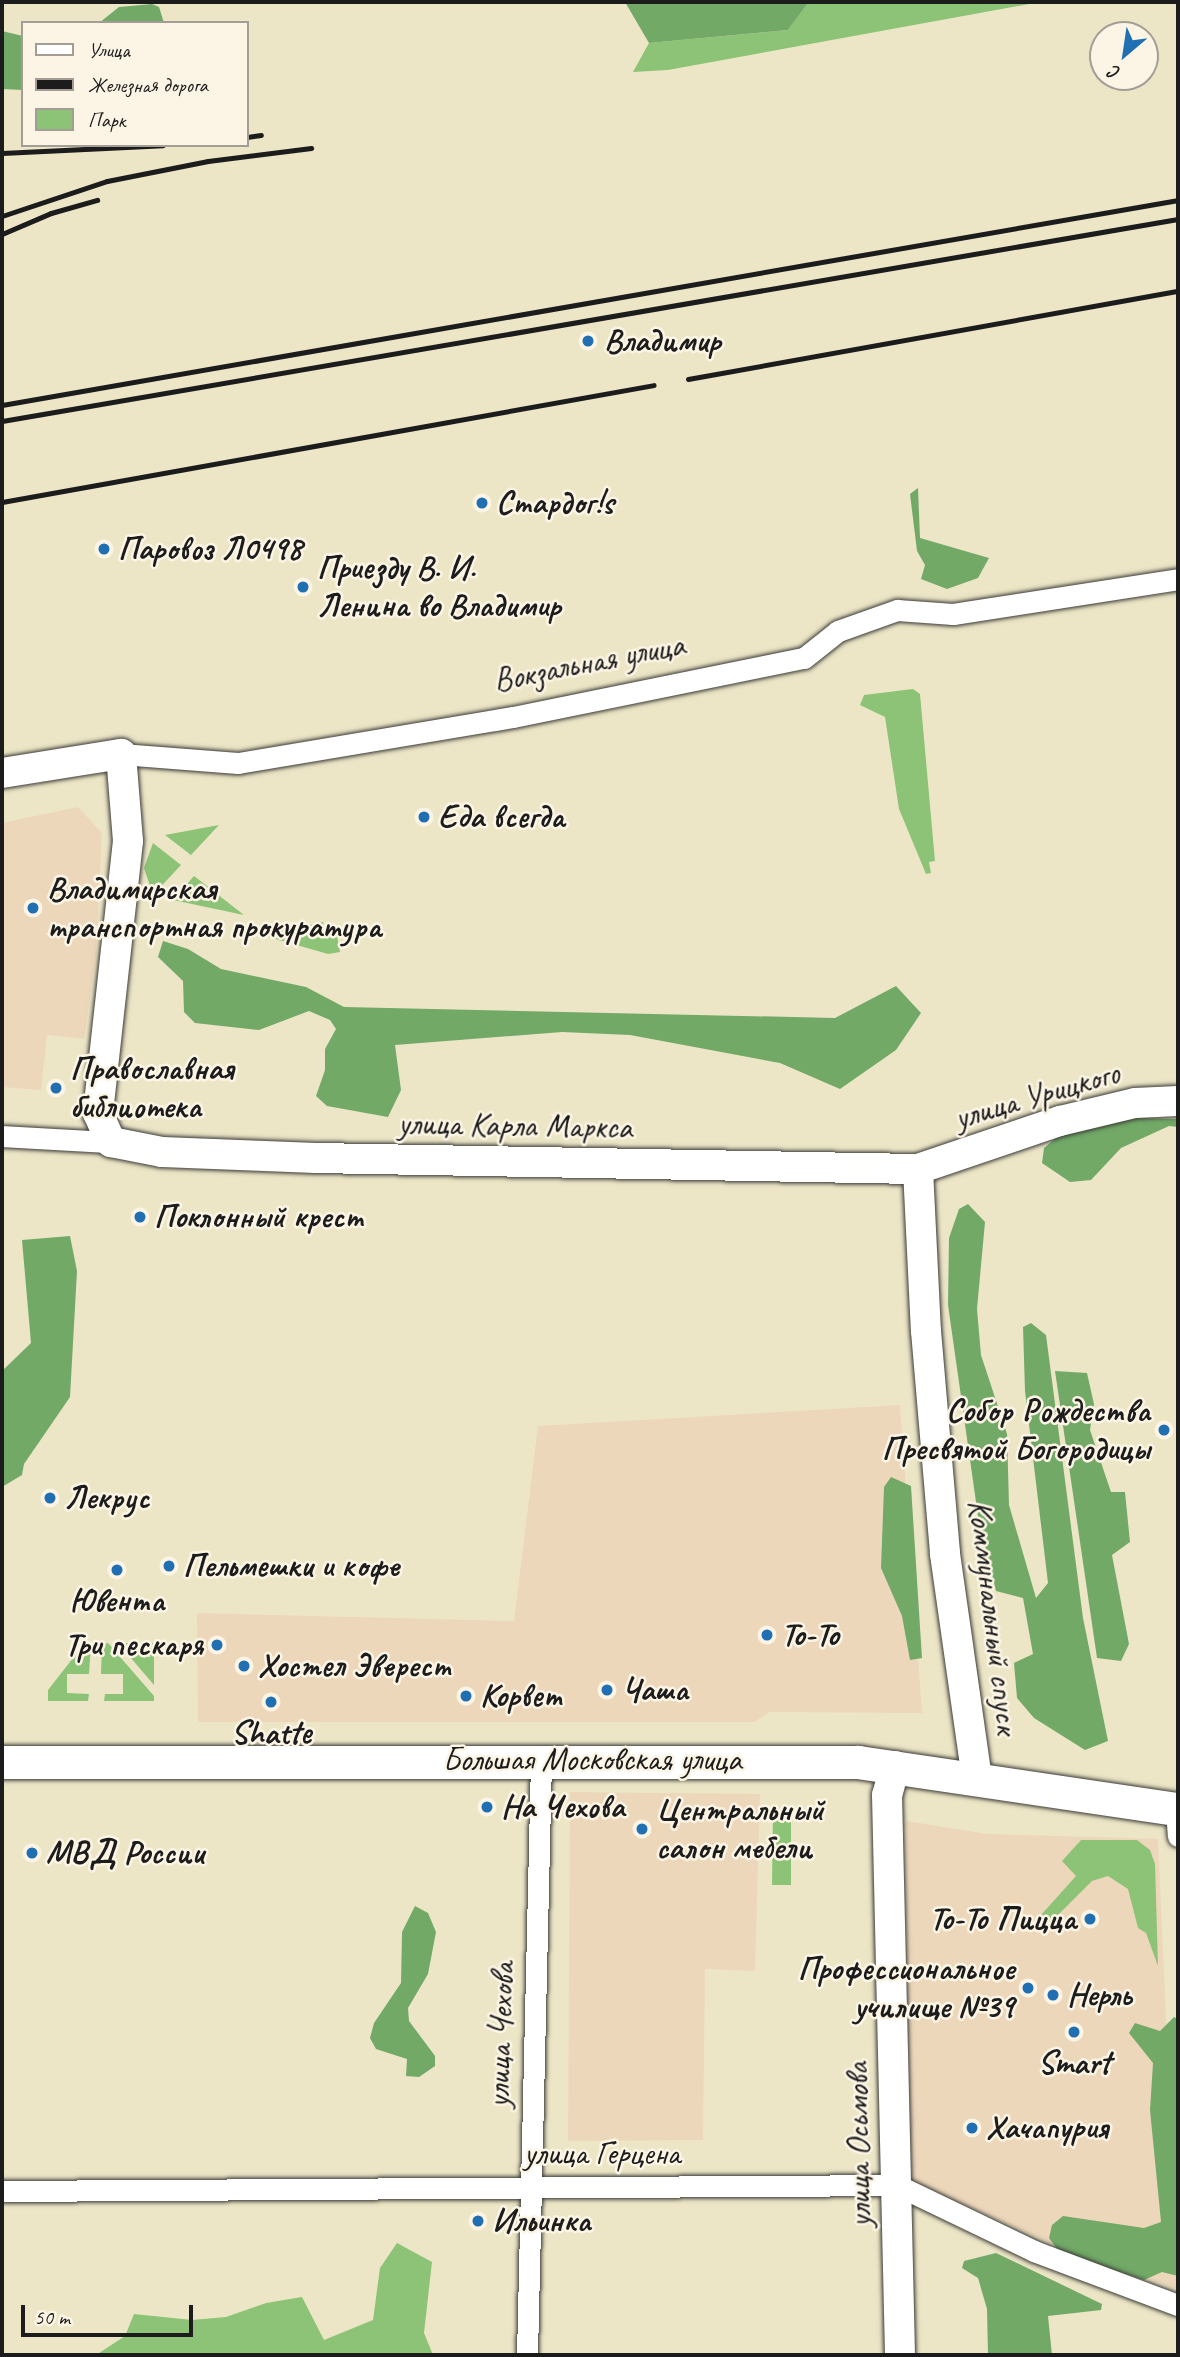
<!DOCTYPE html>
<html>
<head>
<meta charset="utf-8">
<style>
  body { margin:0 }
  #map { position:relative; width:1180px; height:2357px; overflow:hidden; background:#ece6c7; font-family:Caveat,sans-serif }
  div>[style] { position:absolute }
  .built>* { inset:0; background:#edd7bb }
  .green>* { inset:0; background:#8dc376 }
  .forest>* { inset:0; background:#72a967 }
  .roads { filter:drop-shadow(0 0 2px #3b3a36) drop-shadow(0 0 2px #3b3a36) }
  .street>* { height:21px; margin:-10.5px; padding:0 10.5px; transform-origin:10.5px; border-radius:10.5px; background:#fff }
  .secondary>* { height:30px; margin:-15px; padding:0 15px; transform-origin:15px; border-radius:15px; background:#fff }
  .primary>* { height:33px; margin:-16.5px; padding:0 16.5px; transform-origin:16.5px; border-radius:16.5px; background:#fff }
  .rail>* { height:5px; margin:-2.5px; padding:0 2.5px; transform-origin:2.5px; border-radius:2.5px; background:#1c1c1c }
  .dots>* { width:19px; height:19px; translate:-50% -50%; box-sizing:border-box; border:4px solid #fcf5e5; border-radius:50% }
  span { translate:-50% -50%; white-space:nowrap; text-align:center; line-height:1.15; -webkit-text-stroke:5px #fcf5e5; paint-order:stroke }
  .poi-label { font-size:33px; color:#1c1c1c; font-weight:700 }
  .left { translate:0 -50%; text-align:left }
  .right { translate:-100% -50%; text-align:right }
  .street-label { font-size:33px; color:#1c1c1c }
  .frame { position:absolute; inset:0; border:4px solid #1c1c1c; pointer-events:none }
  .legend { position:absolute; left:21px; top:21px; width:228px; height:126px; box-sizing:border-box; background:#fcf5e5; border:2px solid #a29e95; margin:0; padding:9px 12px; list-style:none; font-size:21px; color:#1c1c1c }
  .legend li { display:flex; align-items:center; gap:14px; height:35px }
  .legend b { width:35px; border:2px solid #a29e95 }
  .north { position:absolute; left:1089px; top:21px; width:70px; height:70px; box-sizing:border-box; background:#fcf5e5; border:2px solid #a29e95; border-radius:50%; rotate:209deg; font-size:19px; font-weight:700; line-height:28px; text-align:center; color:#1c1c1c }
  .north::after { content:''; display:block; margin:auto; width:24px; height:32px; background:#1f6fb2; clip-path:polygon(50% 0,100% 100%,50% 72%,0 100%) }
  .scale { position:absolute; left:21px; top:2305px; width:172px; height:32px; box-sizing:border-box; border:4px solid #1c1c1c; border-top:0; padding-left:9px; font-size:21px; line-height:24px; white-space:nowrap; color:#1c1c1c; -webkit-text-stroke:5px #fcf5e5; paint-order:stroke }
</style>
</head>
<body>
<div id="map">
  <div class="built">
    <div style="clip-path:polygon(78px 807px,102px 833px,96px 956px,84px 1039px,47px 1035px,41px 1090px,2px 1087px,2px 823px)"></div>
    <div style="clip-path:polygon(900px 1405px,922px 1713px,770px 1712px,754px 1722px,198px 1722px,197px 1613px,514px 1621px,538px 1426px)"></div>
    <div style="clip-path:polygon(570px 1792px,760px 1794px,755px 1971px,705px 1969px,703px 2140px,568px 2141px)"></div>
    <div style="clip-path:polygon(906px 1821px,988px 1834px,1158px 1839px,1178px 2289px,1069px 2251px,911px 2181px)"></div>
  </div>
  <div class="green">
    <div style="clip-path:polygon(809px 2px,1040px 2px,668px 70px,633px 72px,649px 43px,788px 30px)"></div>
    <div style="clip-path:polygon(913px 689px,920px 694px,935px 861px,929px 862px,931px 873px,926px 874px,899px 809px,885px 717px,860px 705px,864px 695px)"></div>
    <div style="clip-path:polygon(219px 825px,191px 855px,165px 835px)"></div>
    <div style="clip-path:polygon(153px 843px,181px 865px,153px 895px,144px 868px)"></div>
    <div style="clip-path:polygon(194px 876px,244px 915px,173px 900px)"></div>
    <div style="clip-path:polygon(323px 922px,326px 938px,337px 936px,340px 952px,328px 954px,248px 931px,288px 930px)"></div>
    <div style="clip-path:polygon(108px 1643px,154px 1696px,154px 1701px,104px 1701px,105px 1694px,123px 1694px,123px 1674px,101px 1674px,102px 1644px)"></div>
    <div style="clip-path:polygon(154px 1643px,154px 1685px,118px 1643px)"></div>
    <div style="clip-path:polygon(84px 1644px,91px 1644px,89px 1674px,67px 1674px,67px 1693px,89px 1694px,88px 1701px,48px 1701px,48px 1690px)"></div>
    <div style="clip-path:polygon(773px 1811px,791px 1811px,791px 1885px,772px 1885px)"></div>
    <div style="clip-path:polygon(1081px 1840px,1137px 1840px,1150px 1850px,1155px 1864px,1158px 1966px,1146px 1933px,1138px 1928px,1128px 1889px,1108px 1876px,1092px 1881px,1050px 1923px,1041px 1915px,1076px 1876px,1062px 1861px)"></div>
    <div style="clip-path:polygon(397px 2243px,432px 2262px,424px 2333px,433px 2355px,96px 2355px,125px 2336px,134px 2314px,192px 2320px,226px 2317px,266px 2303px,302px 2297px,324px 2340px,373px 2320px,380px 2268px)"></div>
  </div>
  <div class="forest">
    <div style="clip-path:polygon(625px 2px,809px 2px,788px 30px,649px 43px)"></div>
    <div style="clip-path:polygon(152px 4px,159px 7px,164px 23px,99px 23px,119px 7px)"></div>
    <div style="clip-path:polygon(2px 31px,23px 36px,23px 90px,2px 89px)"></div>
    <div style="clip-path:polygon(918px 488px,920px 538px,989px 558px,978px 578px,947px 589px,921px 579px,925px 565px,917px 551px,910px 494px)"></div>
    <div style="clip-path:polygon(163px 941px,188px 949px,221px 969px,306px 987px,344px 1007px,835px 1018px,896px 986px,921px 1013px,896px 1050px,840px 1089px,780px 1063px,630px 1035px,562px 1032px,395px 1045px,401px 1090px,388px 1117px,327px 1106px,316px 1096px,325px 1070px,325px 1049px,336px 1029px,330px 1020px,309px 1011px,259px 1030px,195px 1023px,184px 1012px,183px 981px,158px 957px)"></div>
    <div style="clip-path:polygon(1133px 1118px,1178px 1119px,1178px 1127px,1169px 1126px,1121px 1148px,1091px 1180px,1070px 1182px,1042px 1163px,1044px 1148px,1062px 1133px)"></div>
    <div style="clip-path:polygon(968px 1204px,985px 1222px,977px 1309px,981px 1355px,1007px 1434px,1009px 1505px,1036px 1598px,1048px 1583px,1025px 1391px,1023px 1327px,1031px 1323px,1046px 1335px,1083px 1618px,1108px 1741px,1085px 1750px,1034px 1718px,1017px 1698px,1014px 1663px,1033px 1654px,1023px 1598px,996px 1591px,978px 1516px,948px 1305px,949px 1238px,959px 1209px)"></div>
    <div style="clip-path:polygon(70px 1236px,77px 1271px,70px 1397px,24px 1464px,22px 1475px,2px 1487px,2px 1371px,31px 1343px,22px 1240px)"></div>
    <div style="clip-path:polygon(1055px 1371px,1087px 1373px,1094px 1404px,1090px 1430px,1111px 1492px,1125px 1492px,1130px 1542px,1112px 1555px,1129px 1644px,1121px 1661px,1097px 1658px)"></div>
    <div style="clip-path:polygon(891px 1477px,911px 1486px,922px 1658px,910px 1660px,902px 1616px,881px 1568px,884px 1487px)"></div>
    <div style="clip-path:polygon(415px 1906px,428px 1913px,436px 1932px,428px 1974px,408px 2008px,409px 2021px,435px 2056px,435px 2066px,419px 2077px,406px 2076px,407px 2059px,376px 2049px,370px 2038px,374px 2023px,401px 1983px,402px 1932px)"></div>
    <div style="clip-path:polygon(1174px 2017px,1178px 2019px,1178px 2276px,1162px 2272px,1144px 2280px,1060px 2253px,1049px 2238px,1052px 2225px,1063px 2216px,1144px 2228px,1161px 2222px,1150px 2110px,1153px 2063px,1129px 2033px,1135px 2023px,1160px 2031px)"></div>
    <div style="clip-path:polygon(996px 2253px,1102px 2304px,1101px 2310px,1048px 2316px,1052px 2355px,988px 2355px,987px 2309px,978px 2278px,962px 2268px,964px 2261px)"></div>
  </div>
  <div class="roads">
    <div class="street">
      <div style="left:121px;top:754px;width:117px;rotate:4.4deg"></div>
      <div style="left:238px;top:763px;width:279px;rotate:-9.5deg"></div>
      <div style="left:513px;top:717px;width:297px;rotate:-11.5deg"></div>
      <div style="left:804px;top:658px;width:43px;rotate:-38.5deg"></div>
      <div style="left:838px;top:631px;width:63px;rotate:-19.6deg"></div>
      <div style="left:897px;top:610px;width:56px;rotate:4.1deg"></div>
      <div style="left:953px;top:614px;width:228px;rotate:-8.8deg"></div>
      <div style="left:2px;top:1136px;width:109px;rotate:3.2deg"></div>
      <div style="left:1176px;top:1809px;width:27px;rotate:86deg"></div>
      <div style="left:2px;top:2191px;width:895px;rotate:-0.38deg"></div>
      <div style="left:897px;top:2185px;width:152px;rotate:25.7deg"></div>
      <div style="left:1034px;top:2251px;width:154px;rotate:20.6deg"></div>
      <div style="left:527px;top:2355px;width:596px;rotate:-88.65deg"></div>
    </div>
    <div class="secondary">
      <div style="left:2px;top:773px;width:121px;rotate:-9.1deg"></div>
      <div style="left:121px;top:754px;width:87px;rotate:85.4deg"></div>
      <div style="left:128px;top:841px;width:274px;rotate:96.3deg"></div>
      <div style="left:98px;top:1113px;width:32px;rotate:66deg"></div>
      <div style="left:111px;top:1142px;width:52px;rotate:11.1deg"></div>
      <div style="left:162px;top:1152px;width:154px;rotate:2.2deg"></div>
      <div style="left:316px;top:1158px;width:602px;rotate:1.05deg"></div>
      <div style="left:918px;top:1169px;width:150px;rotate:-18.7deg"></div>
      <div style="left:1060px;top:1121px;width:77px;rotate:-13.5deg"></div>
      <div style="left:1135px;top:1103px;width:43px;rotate:-2.7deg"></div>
      <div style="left:918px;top:1169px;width:162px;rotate:87.2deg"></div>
      <div style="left:926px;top:1331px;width:224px;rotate:85.1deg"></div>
      <div style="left:945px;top:1554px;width:228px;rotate:81.9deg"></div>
      <div style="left:895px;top:1766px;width:30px;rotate:105deg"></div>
      <div style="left:887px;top:1795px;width:560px;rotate:88.67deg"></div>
    </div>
    <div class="primary">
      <div style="left:2px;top:1762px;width:856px"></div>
      <div style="left:858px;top:1762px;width:323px;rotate:8.4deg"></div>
    </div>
  </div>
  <div class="rail">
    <div style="left:247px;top:137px;width:14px;rotate:-8deg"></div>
    <div style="left:2px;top:153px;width:161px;rotate:-2.8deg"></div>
    <div style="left:2px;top:216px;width:111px;rotate:-18.4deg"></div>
    <div style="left:107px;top:181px;width:103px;rotate:-11.2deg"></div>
    <div style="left:208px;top:161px;width:104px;rotate:-7.2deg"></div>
    <div style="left:2px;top:234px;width:53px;rotate:-23.2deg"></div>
    <div style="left:51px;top:213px;width:48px;rotate:-15.8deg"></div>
    <div style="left:688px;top:379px;width:498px;rotate:-10.2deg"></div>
    <div style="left:2px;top:405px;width:1194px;rotate:-9.89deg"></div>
    <div style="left:2px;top:421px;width:1193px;rotate:-9.75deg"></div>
    <div style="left:2px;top:502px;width:662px;rotate:-10.17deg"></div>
  </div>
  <div class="dots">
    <div style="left:588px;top:341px;background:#1f6fb2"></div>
    <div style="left:482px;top:503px;background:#1f6fb2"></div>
    <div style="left:104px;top:549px;background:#1f6fb2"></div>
    <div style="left:303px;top:587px;background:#1f6fb2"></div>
    <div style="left:424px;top:817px;background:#1f6fb2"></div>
    <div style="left:33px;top:908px;background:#1f6fb2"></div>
    <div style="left:56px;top:1088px;background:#1f6fb2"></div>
    <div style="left:140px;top:1217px;background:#1f6fb2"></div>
    <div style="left:1164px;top:1430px;background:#1f6fb2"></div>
    <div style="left:50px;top:1498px;background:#1f6fb2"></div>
    <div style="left:169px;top:1566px;background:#1f6fb2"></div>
    <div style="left:117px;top:1570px;background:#1f6fb2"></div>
    <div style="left:767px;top:1635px;background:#1f6fb2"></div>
    <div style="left:217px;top:1645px;background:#1f6fb2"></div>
    <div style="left:244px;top:1666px;background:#1f6fb2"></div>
    <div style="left:607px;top:1690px;background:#1f6fb2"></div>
    <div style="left:466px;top:1696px;background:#1f6fb2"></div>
    <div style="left:271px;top:1702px;background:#1f6fb2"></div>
    <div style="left:487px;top:1807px;background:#1f6fb2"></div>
    <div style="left:642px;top:1829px;background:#1f6fb2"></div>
    <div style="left:32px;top:1853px;background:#1f6fb2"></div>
    <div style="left:1090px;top:1919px;background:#1f6fb2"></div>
    <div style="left:1028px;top:1988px;background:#1f6fb2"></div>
    <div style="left:1053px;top:1995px;background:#1f6fb2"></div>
    <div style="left:1074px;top:2032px;background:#1f6fb2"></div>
    <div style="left:972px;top:2128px;background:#1f6fb2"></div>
    <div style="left:478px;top:2221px;background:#1f6fb2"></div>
  </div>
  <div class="poi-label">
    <span class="left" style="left:604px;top:341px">Владимир</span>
    <span class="left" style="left:496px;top:503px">Стардог!s</span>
    <span class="left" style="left:118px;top:549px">Паровоз Л0498</span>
    <span class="left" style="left:317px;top:587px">Приезду В. И.<br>Ленина во Владимир</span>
    <span class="left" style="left:438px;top:817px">Еда всегда</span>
    <span class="left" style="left:47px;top:908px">Владимирская<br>транспортная прокуратура</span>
    <span class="left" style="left:70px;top:1088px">Православная<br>библиотека</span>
    <span class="left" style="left:154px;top:1217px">Поклонный крест</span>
    <span class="right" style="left:1150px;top:1430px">Собор Рождества<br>Пресвятой Богородицы</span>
    <span class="left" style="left:64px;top:1498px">Лекрус</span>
    <span class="left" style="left:183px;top:1566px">Пельмешки и кофе</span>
    <span style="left:117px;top:1601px">Ювента</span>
    <span class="left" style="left:781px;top:1635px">То-То</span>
    <span class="right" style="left:203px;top:1645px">Три пескаря</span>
    <span class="left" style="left:258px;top:1666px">Хостел Эверест</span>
    <span class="left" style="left:621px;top:1690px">Чаша</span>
    <span class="left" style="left:480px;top:1696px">Корвет</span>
    <span style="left:271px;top:1733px">Shatte</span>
    <span class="left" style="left:501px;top:1807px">На Чехова</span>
    <span class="left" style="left:656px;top:1829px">Центральный<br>салон мебели</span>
    <span class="left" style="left:46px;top:1853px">МВД России</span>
    <span class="right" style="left:1076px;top:1919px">То-То Пицца</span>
    <span class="right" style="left:1014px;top:1988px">Профессиональное<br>училище №39</span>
    <span class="left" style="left:1067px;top:1995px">Нерль</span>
    <span style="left:1074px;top:2063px">Smart</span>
    <span class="left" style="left:986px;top:2128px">Хачапурия</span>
    <span class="left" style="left:492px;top:2221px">Ильинка</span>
  </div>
  <div class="street-label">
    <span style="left:589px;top:663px;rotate:-11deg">Вокзальная улица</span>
    <span style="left:1037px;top:1096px;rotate:-16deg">улица Урицкого</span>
    <span style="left:515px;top:1126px;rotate:1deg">улица Карла Маркса</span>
    <span style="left:993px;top:1617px;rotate:83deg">Коммунальный спуск</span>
    <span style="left:592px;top:1760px">Большая Московская улица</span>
    <span style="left:501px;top:2035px;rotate:-88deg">улица Чехова</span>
    <span style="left:859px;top:2145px;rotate:-91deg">улица Осьмова</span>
    <span style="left:602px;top:2154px">улица Герцена</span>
  </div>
  <div class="frame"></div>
  <ul class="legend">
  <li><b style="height:9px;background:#fff"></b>Улица</li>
  <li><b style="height:9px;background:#1c1c1c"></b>Железная дорога</li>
  <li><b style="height:19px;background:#8dc376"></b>Парк</li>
  </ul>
  <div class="north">С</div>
  <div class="scale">50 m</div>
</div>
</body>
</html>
